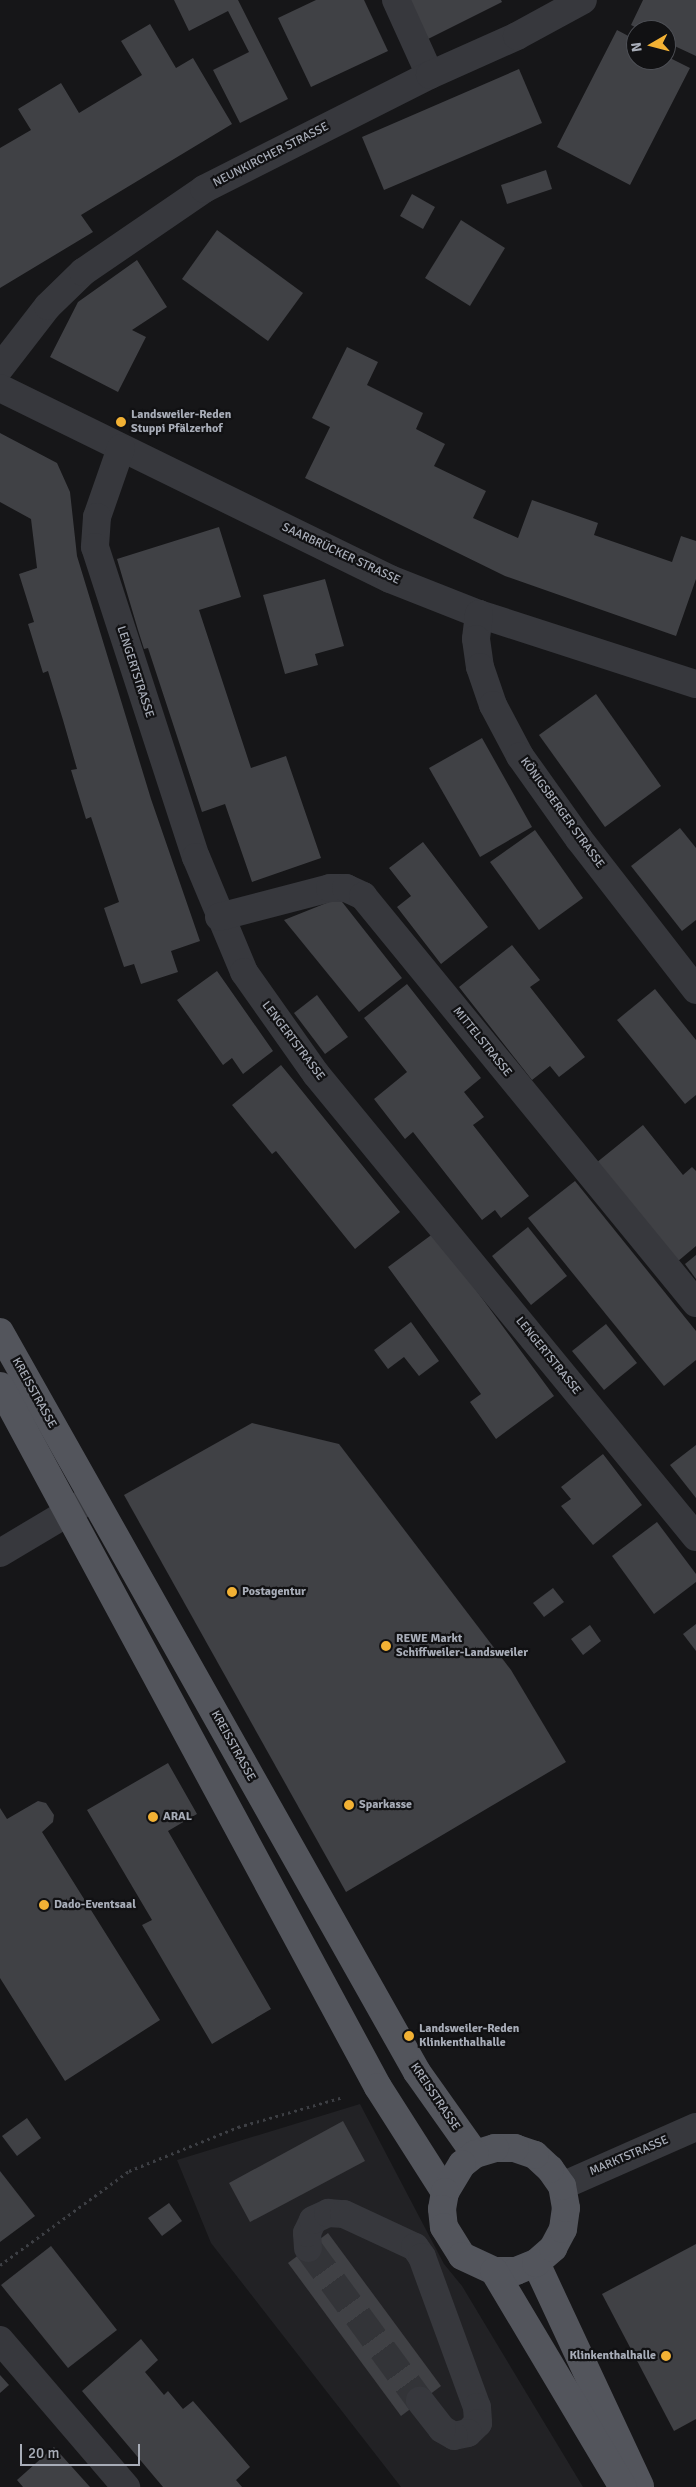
<!DOCTYPE html>
<html>
<head>
<meta charset="utf-8">
<style>
  body { margin:0 }
  #map { position:relative; width:696px; height:2487px; overflow:hidden; background:#161618; font-family:Signika,sans-serif }
  div>[style] { position:absolute }
  .built>* { inset:0; background:#222225 }
  .building>* { inset:0; background:#404145 }
  .minor-tunnel>* { height:28px; margin-top:-14px; transform-origin:0; background:repeating-linear-gradient(90deg,#333438 0 28px,transparent 0 42px) }
  .path>* { height:3px; margin-top:-1.5px; transform-origin:0; background:repeating-linear-gradient(90deg,#3d3f44 0 2.5px,transparent 0 6.5px) }
  .minor>* { height:28px; margin:-14px; padding:0 14px; transform-origin:14px; border-radius:14px; background:#37383d }
  .major>* { height:28px; margin:-14px; padding:0 14px; transform-origin:14px; border-radius:14px; background:#53555c }
  .dots>* { width:14px; height:14px; translate:-50% -50%; box-sizing:border-box; border:2px solid #111113; border-radius:50% }
  span { translate:-50% -50%; white-space:nowrap; text-align:center; line-height:1.15; -webkit-text-stroke:4.5px #111113; paint-order:stroke }
  .street-label { font-size:12px; color:#a8adb8 }
  .poi-label { font-size:12px; color:#a8adb8; font-weight:700 }
  .left { translate:0 -50%; text-align:left }
  .right { translate:-100% -50%; text-align:right }
  .north { position:absolute; left:626px; top:20px; width:50px; height:50px; box-sizing:border-box; background:#111113; border:1px solid #4d4f55; border-radius:50%; rotate:262deg; font-size:14px; font-weight:700; line-height:20px; text-align:center; color:#a8adb8 }
  .north::after { content:''; display:block; margin:auto; width:18px; height:22px; background:#f2b134; clip-path:polygon(50% 0,100% 100%,50% 72%,0 100%) }
  .scale { position:absolute; left:20px; top:2444px; width:120px; height:22px; box-sizing:border-box; border:2px solid #a8adb8; border-top:0; padding-left:6px; font-size:15px; line-height:18px; white-space:nowrap; color:#a8adb8; -webkit-text-stroke:4px #111113; paint-order:stroke }
</style>
</head>
<body>
<div id="map">
  <div class="built">
    <div style="clip-path:polygon(360px 2104px,444px 2264px,462px 2286px,583px 2487px,401px 2487px,211px 2243px,177px 2160px)"></div>
  </div>
  <div class="building">
    <div style="clip-path:polygon(174px 0,238px 0,288px 99px,240px 123px,213px 70px,249px 52px,228px 11px,189px 31px)"></div>
    <div style="clip-path:polygon(316px 0,364px 0,388px 51px,311px 87px,278px 18px)"></div>
    <div style="clip-path:polygon(408px 0,501px 0,502px 2px,428px 39px)"></div>
    <div style="clip-path:polygon(643px 0,696px 0,696px 56px,666px 42px,666px 30px,641px 30px,631px 25px)"></div>
    <div style="clip-path:polygon(150px 24px,176px 68px,193px 58px,232px 124px,81px 215px,93px 232px,0 288px,0 148px,31px 130px,18px 109px,61px 83px,79px 113px,142px 75px,121px 41px)"></div>
    <div style="clip-path:polygon(617px 30px,636px 40px,636px 60px,666px 60px,666px 56px,690px 68px,630px 185px,557px 147px)"></div>
    <div style="clip-path:polygon(519px 69px,542px 123px,384px 190px,362px 137px)"></div>
    <div style="clip-path:polygon(546px 170px,552px 189px,507px 204px,501px 185px)"></div>
    <div style="clip-path:polygon(412px 194px,435px 207px,423px 229px,400px 216px)"></div>
    <div style="clip-path:polygon(461px 220px,505px 248px,470px 306px,425px 278px)"></div>
    <div style="clip-path:polygon(217px 230px,303px 293px,268px 341px,182px 279px)"></div>
    <div style="clip-path:polygon(137px 260px,167px 307px,132px 330px,146px 337px,118px 392px,50px 357px,78px 302px)"></div>
    <div style="clip-path:polygon(347px 347px,378px 362px,367px 385px,423px 413px,416px 429px,445px 444px,434px 466px,486px 491px,473px 518px,518px 538px,532px 500px,598px 523px,594px 535px,672px 562px,681px 536px,696px 541px,696px 579px,676px 636px,505px 576px,305px 478px,330px 427px,312px 418px)"></div>
    <div style="clip-path:polygon(0 433px,57px 463px,70px 492px,77px 556px,151px 799px,200px 941px,171px 951px,178px 972px,141px 984px,134px 964px,124px 967px,104px 908px,119px 902px,91px 817px,86px 819px,71px 770px,77px 769px,63px 720px,48px 671px,43px 673px,28px 624px,34px 622px,19px 574px,37px 568px,31px 519px,0 502px)"></div>
    <div style="clip-path:polygon(219px 527px,241px 597px,199px 610px,251px 768px,286px 756px,321px 858px,252px 882px,225px 804px,202px 812px,148px 648px,144px 649px,138px 630px,117px 559px)"></div>
    <div style="clip-path:polygon(325px 579px,344px 646px,315px 654px,318px 665px,285px 674px,263px 595px)"></div>
    <div style="clip-path:polygon(596px 694px,661px 786px,605px 827px,539px 735px)"></div>
    <div style="clip-path:polygon(482px 738px,532px 827px,480px 857px,429px 768px)"></div>
    <div style="clip-path:polygon(680px 828px,696px 848px,696px 920px,682px 931px,631px 866px)"></div>
    <div style="clip-path:polygon(535px 830px,583px 898px,539px 930px,490px 862px)"></div>
    <div style="clip-path:polygon(423px 842px,488px 927px,441px 964px,397px 907px,411px 896px,389px 868px)"></div>
    <div style="clip-path:polygon(339px 898px,402px 978px,359px 1012px,284px 920px)"></div>
    <div style="clip-path:polygon(512px 945px,540px 980px,530px 987px,585px 1057px,559px 1077px,550px 1066px,532px 1080px,459px 987px)"></div>
    <div style="clip-path:polygon(217px 971px,273px 1051px,243px 1074px,232px 1058px,223px 1065px,177px 1000px)"></div>
    <div style="clip-path:polygon(407px 984px,481px 1078px,464px 1092px,484px 1117px,473px 1125px,529px 1196px,501px 1218px,495px 1210px,482px 1220px,413px 1132px,405px 1139px,374px 1099px,407px 1072px,364px 1018px)"></div>
    <div style="clip-path:polygon(655px 989px,696px 1040px,696px 1095px,685px 1104px,617px 1020px)"></div>
    <div style="clip-path:polygon(317px 995px,348px 1037px,325px 1054px,294px 1013px)"></div>
    <div style="clip-path:polygon(281px 1065px,400px 1212px,355px 1249px,276px 1151px,272px 1154px,232px 1105px)"></div>
    <div style="clip-path:polygon(643px 1125px,683px 1175px,692px 1167px,696px 1171px,696px 1246px,677px 1262px,596px 1163px)"></div>
    <div style="clip-path:polygon(575px 1181px,696px 1331px,696px 1360px,664px 1386px,528px 1218px)"></div>
    <div style="clip-path:polygon(528px 1227px,567px 1276px,531px 1305px,492px 1256px)"></div>
    <div style="clip-path:polygon(434px 1233px,554px 1396px,496px 1439px,470px 1402px,481px 1394px,388px 1267px)"></div>
    <div style="clip-path:polygon(696px 1255px,696px 1279px,685px 1264px)"></div>
    <div style="clip-path:polygon(411px 1322px,439px 1361px,419px 1376px,404px 1357px,388px 1369px,374px 1350px)"></div>
    <div style="clip-path:polygon(606px 1324px,637px 1363px,604px 1390px,572px 1351px)"></div>
    <div style="clip-path:polygon(252px 1423px,339px 1444px,511px 1670px,566px 1762px,346px 1892px,124px 1495px)"></div>
    <div style="clip-path:polygon(696px 1445px,696px 1498px,670px 1465px)"></div>
    <div style="clip-path:polygon(603px 1454px,642px 1505px,593px 1545px,561px 1506px,571px 1499px,561px 1487px)"></div>
    <div style="clip-path:polygon(657px 1522px,696px 1574px,696px 1582px,654px 1614px,612px 1556px)"></div>
    <div style="clip-path:polygon(553px 1588px,564px 1602px,544px 1617px,533px 1603px)"></div>
    <div style="clip-path:polygon(696px 1624px,696px 1651px,683px 1634px)"></div>
    <div style="clip-path:polygon(590px 1625px,601px 1641px,583px 1655px,571px 1639px)"></div>
    <div style="clip-path:polygon(168px 1763px,197px 1814px,168px 1831px,271px 2009px,212px 2044px,142px 1925px,152px 1920px,87px 1810px)"></div>
    <div style="clip-path:polygon(38px 1801px,46px 1803px,54px 1815px,53px 1822px,42px 1832px,160px 2020px,65px 2081px,0 1978px,0 1808px,7px 1819px)"></div>
    <div style="clip-path:polygon(27px 2118px,41px 2138px,17px 2156px,2px 2136px)"></div>
    <div style="clip-path:polygon(343px 2121px,365px 2161px,250px 2222px,229px 2183px)"></div>
    <div style="clip-path:polygon(0 2171px,35px 2216px,0 2242px)"></div>
    <div style="clip-path:polygon(169px 2203px,182px 2221px,162px 2236px,148px 2218px)"></div>
    <div style="clip-path:polygon(328px 2233px,441px 2386px,401px 2416px,288px 2263px)"></div>
    <div style="clip-path:polygon(696px 2244px,696px 2419px,674px 2431px,602px 2294px)"></div>
    <div style="clip-path:polygon(51px 2246px,117px 2330px,68px 2368px,1px 2285px)"></div>
    <div style="clip-path:polygon(141px 2339px,158px 2360px,145px 2372px,164px 2395px,168px 2391px,183px 2409px,193px 2401px,250px 2467px,236px 2480px,242px 2487px,163px 2487px,82px 2391px)"></div>
    <div style="clip-path:polygon(0 2375px,9px 2385px,0 2393px)"></div>
    <div style="clip-path:polygon(54px 2447px,90px 2487px,23px 2487px,17px 2480px)"></div>
  </div>
  <div class="minor-tunnel">
    <div style="left:308px;top:2248px;width:190px;rotate:53.8deg"></div>
  </div>
  <div class="path">
    <div style="left:0;top:2265px;width:160px;rotate:-36.1deg"></div>
    <div style="left:129px;top:2171px;width:118px;rotate:-22deg"></div>
    <div style="left:238px;top:2127px;width:109px;rotate:-15.9deg"></div>
  </div>
  <div class="minor">
    <div style="left:396px;top:0;width:82px;rotate:65.6deg"></div>
    <div style="left:0;top:368px;width:78px;rotate:-52.3deg"></div>
    <div style="left:48px;top:306px;width:49px;rotate:-44.2deg"></div>
    <div style="left:83px;top:272px;width:147px;rotate:-34.4deg"></div>
    <div style="left:204px;top:189px;width:253px;rotate:-26.8deg"></div>
    <div style="left:430px;top:75px;width:95px;rotate:-24.1deg"></div>
    <div style="left:517px;top:36px;width:75px;rotate:-28.6deg"></div>
    <div style="left:0;top:388px;width:434px;rotate:26.1deg"></div>
    <div style="left:390px;top:579px;width:96px;rotate:21.5deg"></div>
    <div style="left:479px;top:614px;width:228px;rotate:17.9deg"></div>
    <div style="left:121px;top:448px;width:73px;rotate:109.2deg"></div>
    <div style="left:97px;top:517px;width:30px;rotate:94deg"></div>
    <div style="left:95px;top:547px;width:326px;rotate:72deg"></div>
    <div style="left:196px;top:857px;width:125px;rotate:67.3deg"></div>
    <div style="left:244px;top:972px;width:125px;rotate:54.8deg"></div>
    <div style="left:316px;top:1074px;width:599px;rotate:50.62deg"></div>
    <div style="left:479px;top:614px;width:25px;rotate:97deg"></div>
    <div style="left:476px;top:639px;width:28px;rotate:82deg"></div>
    <div style="left:480px;top:667px;width:40px;rotate:71.1deg"></div>
    <div style="left:493px;top:705px;width:58px;rotate:62.1deg"></div>
    <div style="left:520px;top:756px;width:102px;rotate:54.6deg"></div>
    <div style="left:579px;top:839px;width:191px;rotate:52.2deg"></div>
    <div style="left:219px;top:917px;width:115px;rotate:-14.6deg"></div>
    <div style="left:330px;top:888px;width:16px"></div>
    <div style="left:346px;top:888px;width:19px;rotate:25deg"></div>
    <div style="left:363px;top:896px;width:526px;rotate:50.71deg"></div>
    <div style="left:0;top:1553px;width:104px;rotate:-30.8deg"></div>
    <div style="left:562px;top:2186px;width:146px;rotate:-23.8deg"></div>
    <div style="left:308px;top:2248px;width:15px;rotate:-94deg"></div>
    <div style="left:307px;top:2233px;width:14px;rotate:-65deg"></div>
    <div style="left:313px;top:2220px;width:17px;rotate:-25deg"></div>
    <div style="left:328px;top:2213px;width:16px;rotate:4deg"></div>
    <div style="left:344px;top:2214px;width:78px;rotate:24.9deg"></div>
    <div style="left:415px;top:2247px;width:12px;rotate:55deg"></div>
    <div style="left:422px;top:2257px;width:160px;rotate:69.9deg"></div>
    <div style="left:477px;top:2407px;width:16px;rotate:86deg"></div>
    <div style="left:478px;top:2423px;width:14px;rotate:135deg"></div>
    <div style="left:468px;top:2433px;width:14px;rotate:168deg"></div>
    <div style="left:454px;top:2436px;width:14px;rotate:-150deg"></div>
    <div style="left:442px;top:2429px;width:36px;rotate:-128deg"></div>
    <div style="left:0;top:2340px;width:194px;rotate:49.4deg"></div>
  </div>
  <div class="major">
    <div style="left:0;top:1332px;width:849px;rotate:60.6deg"></div>
    <div style="left:417px;top:2072px;width:100px;rotate:54.7deg"></div>
    <div style="left:0;top:1386px;width:796px;rotate:61.67deg"></div>
    <div style="left:378px;top:2087px;width:125px;rotate:57.5deg"></div>
    <div style="left:536px;top:2263px;width:246px;rotate:65deg"></div>
    <div style="left:494px;top:2271px;width:22px"></div>
    <div style="left:516px;top:2271px;width:22px;rotate:-22deg"></div>
    <div style="left:536px;top:2263px;width:23px;rotate:-41deg"></div>
    <div style="left:553px;top:2248px;width:21px;rotate:-62deg"></div>
    <div style="left:563px;top:2229px;width:21px;rotate:-82deg"></div>
    <div style="left:566px;top:2208px;width:22px;rotate:-100deg"></div>
    <div style="left:562px;top:2186px;width:21px;rotate:-125deg"></div>
    <div style="left:550px;top:2169px;width:21px;rotate:-137deg"></div>
    <div style="left:535px;top:2155px;width:21px;rotate:-161deg"></div>
    <div style="left:515px;top:2148px;width:20px;rotate:180deg"></div>
    <div style="left:495px;top:2148px;width:21px;rotate:163deg"></div>
    <div style="left:475px;top:2154px;width:16px;rotate:142deg"></div>
    <div style="left:462px;top:2164px;width:33px;rotate:121deg"></div>
    <div style="left:445px;top:2192px;width:17px;rotate:100deg"></div>
    <div style="left:442px;top:2209px;width:18px;rotate:84deg"></div>
    <div style="left:444px;top:2227px;width:34px;rotate:58deg"></div>
    <div style="left:462px;top:2256px;width:35px;rotate:25deg"></div>
    <div style="left:494px;top:2271px;width:252px;rotate:59.2deg"></div>
  </div>
  <div class="dots">
    <div style="left:121px;top:422px;background:#f2b134"></div>
    <div style="left:232px;top:1592px;background:#f2b134"></div>
    <div style="left:386px;top:1646px;background:#f2b134"></div>
    <div style="left:349px;top:1805px;background:#f2b134"></div>
    <div style="left:153px;top:1817px;background:#f2b134"></div>
    <div style="left:44px;top:1905px;background:#f2b134"></div>
    <div style="left:409px;top:2036px;background:#f2b134"></div>
    <div style="left:666px;top:2356px;background:#f2b134"></div>
  </div>
  <div class="street-label">
    <span style="left:271px;top:155px;rotate:-27deg">NEUNKIRCHER STRASSE</span>
    <span style="left:341px;top:554px;rotate:25deg">SAARBRÜCKER STRASSE</span>
    <span style="left:135px;top:672px;rotate:72deg">LENGERTSTRASSE</span>
    <span style="left:562px;top:813px;rotate:54deg">KÖNIGSBERGER STRASSE</span>
    <span style="left:293px;top:1041px;rotate:53deg">LENGERTSTRASSE</span>
    <span style="left:482px;top:1042px;rotate:51deg">MITTELSTRASSE</span>
    <span style="left:548px;top:1356px;rotate:51deg">LENGERTSTRASSE</span>
    <span style="left:34px;top:1393px;rotate:61deg">KREISSTRASSE</span>
    <span style="left:233px;top:1746px;rotate:61deg">KREISSTRASSE</span>
    <span style="left:435px;top:2097px;rotate:56deg">KREISSTRASSE</span>
    <span style="left:629px;top:2156px;rotate:-23deg">MARKTSTRASSE</span>
  </div>
  <div class="poi-label">
    <span class="left" style="left:131px;top:422px">Landsweiler-Reden<br>Stuppi Pfälzerhof</span>
    <span class="left" style="left:242px;top:1592px">Postagentur</span>
    <span class="left" style="left:396px;top:1646px">REWE Markt<br>Schiffweiler-Landsweiler</span>
    <span class="left" style="left:359px;top:1805px">Sparkasse</span>
    <span class="left" style="left:163px;top:1817px">ARAL</span>
    <span class="left" style="left:54px;top:1905px">Dado-Eventsaal</span>
    <span class="left" style="left:419px;top:2036px">Landsweiler-Reden<br>Klinkenthalhalle</span>
    <span class="right" style="left:656px;top:2356px">Klinkenthalhalle</span>
  </div>
  <div class="north">N</div>
  <div class="scale">20 m</div>
</div>
</body>
</html>
